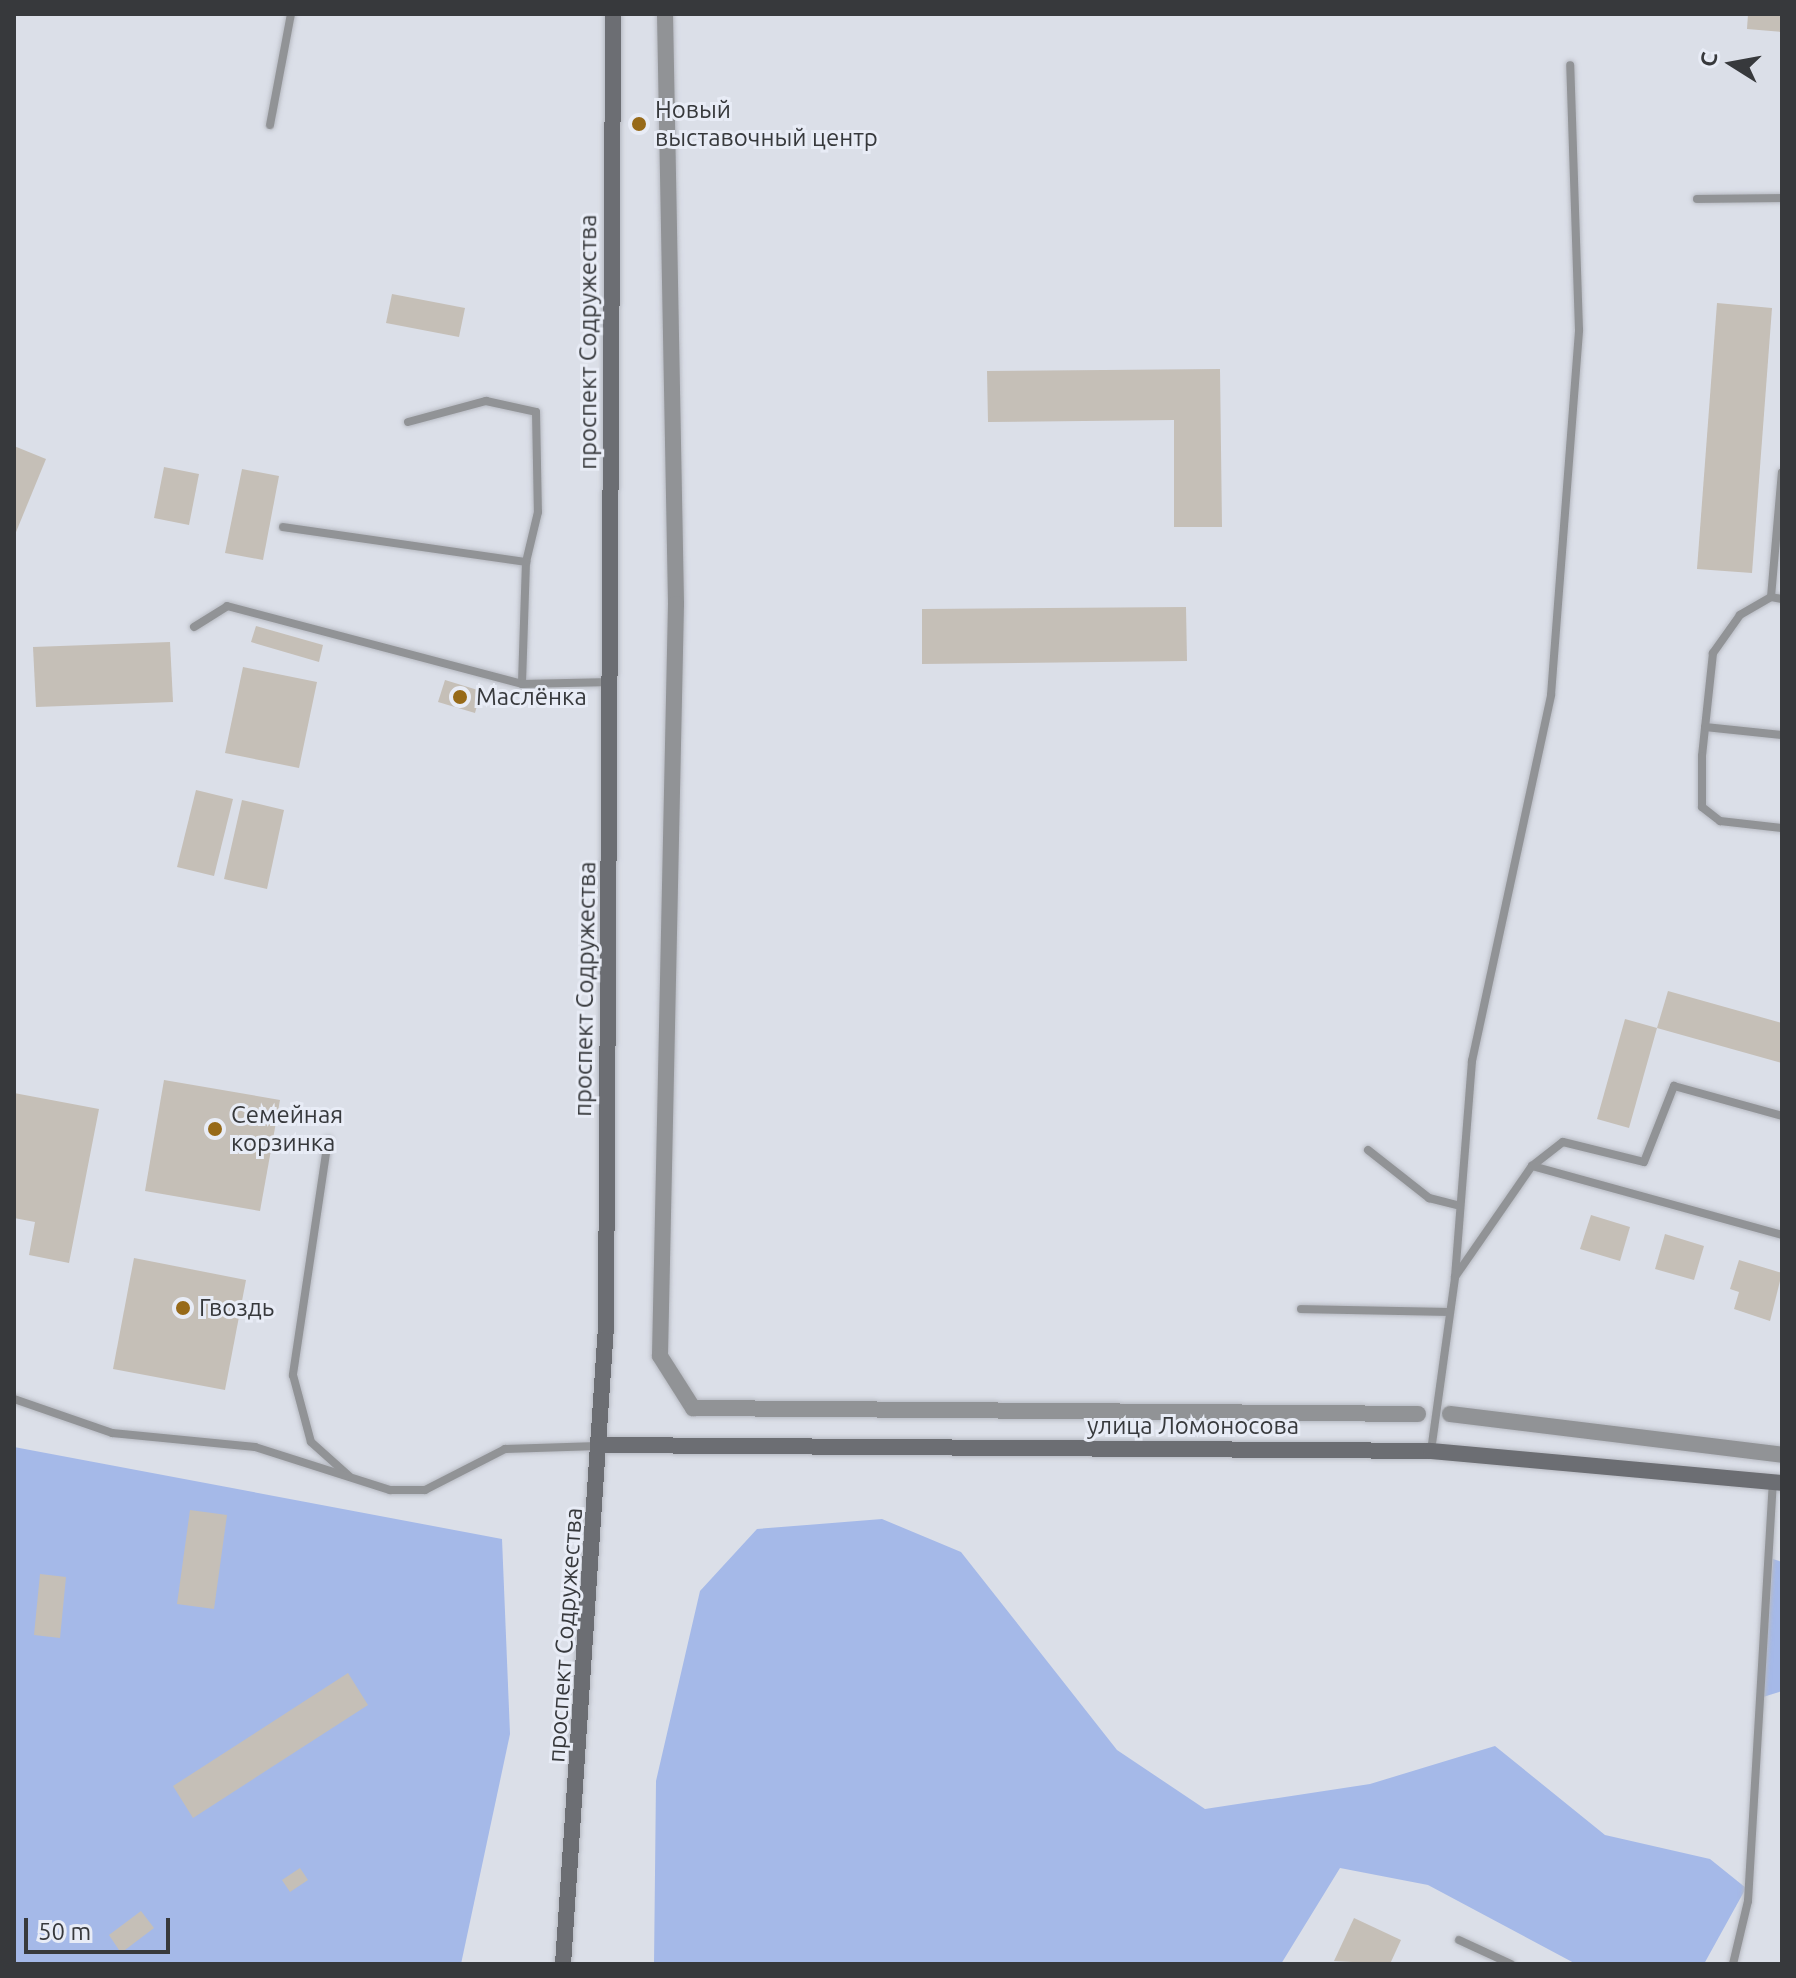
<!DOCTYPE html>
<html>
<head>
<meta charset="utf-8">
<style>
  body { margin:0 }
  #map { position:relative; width:1796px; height:1978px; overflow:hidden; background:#dbdfe8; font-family:Ubuntu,sans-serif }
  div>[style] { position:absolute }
  .green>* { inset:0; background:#a5b9e8 }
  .building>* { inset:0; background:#c5bfb7 }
  .roads { filter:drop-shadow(0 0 2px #b7bac2) drop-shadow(0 0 2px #b7bac2) }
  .lane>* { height:8px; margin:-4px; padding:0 4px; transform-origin:4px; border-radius:4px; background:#919396 }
  .street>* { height:16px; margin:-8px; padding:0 8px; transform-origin:8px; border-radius:8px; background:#919396 }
  .secondary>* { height:16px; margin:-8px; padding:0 8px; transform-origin:8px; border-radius:8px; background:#6c6e73 }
  .dots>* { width:22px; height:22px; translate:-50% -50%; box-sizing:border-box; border:4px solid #e8ecf6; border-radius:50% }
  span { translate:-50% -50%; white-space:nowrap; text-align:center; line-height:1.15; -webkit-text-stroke:6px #e8ecf6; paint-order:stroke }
  .poi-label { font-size:24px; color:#37393c }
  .left { translate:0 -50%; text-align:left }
  .street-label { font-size:24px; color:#37393c }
  .frame { position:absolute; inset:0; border:16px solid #37393c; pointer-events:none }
  .north { position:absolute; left:1692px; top:24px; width:80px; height:80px; -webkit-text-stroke:6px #e8ecf6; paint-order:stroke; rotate:281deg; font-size:22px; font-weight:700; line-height:32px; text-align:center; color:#37393c }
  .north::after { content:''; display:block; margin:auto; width:28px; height:36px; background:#37393c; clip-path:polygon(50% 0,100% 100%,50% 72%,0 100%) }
  .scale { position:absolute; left:24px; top:1918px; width:146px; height:36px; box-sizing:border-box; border:4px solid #37393c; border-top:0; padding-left:10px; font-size:24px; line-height:28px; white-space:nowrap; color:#37393c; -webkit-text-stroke:6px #e8ecf6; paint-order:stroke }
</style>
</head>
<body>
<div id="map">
  <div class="green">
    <div style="clip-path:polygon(14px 1447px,502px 1539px,510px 1734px,461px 1964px,14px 1964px)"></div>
    <div style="clip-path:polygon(882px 1519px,961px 1552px,1117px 1750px,1205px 1809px,1370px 1784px,1495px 1746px,1605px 1835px,1710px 1859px,1746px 1888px,1704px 1964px,1576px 1964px,1428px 1885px,1340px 1868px,1281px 1964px,654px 1964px,656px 1781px,700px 1591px,757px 1529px)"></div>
    <div style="clip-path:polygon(1773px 1559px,1782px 1562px,1782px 1691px,1763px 1697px)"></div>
  </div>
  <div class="building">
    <div style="clip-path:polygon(1748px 14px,1782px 14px,1782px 32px,1747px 29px)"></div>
    <div style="clip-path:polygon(392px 294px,465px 308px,459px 337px,386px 323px)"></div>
    <div style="clip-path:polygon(1717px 303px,1772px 308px,1752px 573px,1697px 569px)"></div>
    <div style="clip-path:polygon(1220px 369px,1222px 527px,1174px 527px,1174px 420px,988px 422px,987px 371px)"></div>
    <div style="clip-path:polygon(14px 446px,46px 459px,14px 537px)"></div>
    <div style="clip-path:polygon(164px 467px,199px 474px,189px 525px,154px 518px)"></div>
    <div style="clip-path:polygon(242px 469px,279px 476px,263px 560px,225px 553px)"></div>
    <div style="clip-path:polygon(1186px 607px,1187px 661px,922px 664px,922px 609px)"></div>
    <div style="clip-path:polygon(256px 626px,323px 645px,319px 662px,251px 642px)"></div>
    <div style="clip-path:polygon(170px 642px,173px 702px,36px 707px,33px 647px)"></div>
    <div style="clip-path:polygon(243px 667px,317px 682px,299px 768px,225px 753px)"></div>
    <div style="clip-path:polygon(445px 680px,481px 691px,475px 713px,438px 702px)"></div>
    <div style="clip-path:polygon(196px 790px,233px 799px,214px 876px,177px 867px)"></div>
    <div style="clip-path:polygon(242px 800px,284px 810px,267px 889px,224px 879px)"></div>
    <div style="clip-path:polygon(1668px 991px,1782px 1023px,1782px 1063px,1657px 1028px)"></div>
    <div style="clip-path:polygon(1625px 1019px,1657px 1028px,1629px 1128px,1597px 1119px)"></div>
    <div style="clip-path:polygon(164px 1080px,280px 1100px,260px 1211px,145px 1191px)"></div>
    <div style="clip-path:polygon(14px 1093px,99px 1109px,69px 1263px,29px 1255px,35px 1222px,14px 1218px)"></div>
    <div style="clip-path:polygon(1591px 1215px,1630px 1227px,1620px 1261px,1580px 1249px)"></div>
    <div style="clip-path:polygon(1665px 1234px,1704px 1246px,1694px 1280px,1655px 1269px)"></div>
    <div style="clip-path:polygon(134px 1258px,246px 1280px,225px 1390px,113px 1369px)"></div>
    <div style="clip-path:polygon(1739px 1260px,1782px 1273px,1770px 1321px,1734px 1309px,1739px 1292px,1730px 1289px)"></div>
    <div style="clip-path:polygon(190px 1510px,227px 1515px,214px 1609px,177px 1604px)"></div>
    <div style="clip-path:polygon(40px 1574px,66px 1577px,60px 1638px,34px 1635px)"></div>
    <div style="clip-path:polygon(348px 1673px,368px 1705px,193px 1818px,173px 1786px)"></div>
    <div style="clip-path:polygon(300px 1868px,308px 1880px,290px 1892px,282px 1880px)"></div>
    <div style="clip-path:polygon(141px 1911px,154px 1928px,121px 1953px,109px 1935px)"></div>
    <div style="clip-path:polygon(1354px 1918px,1401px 1940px,1390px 1964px,1334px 1961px)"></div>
  </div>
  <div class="roads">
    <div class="lane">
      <div style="left:270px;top:125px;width:113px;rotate:-79.3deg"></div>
      <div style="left:1697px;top:199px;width:85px;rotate:-0.7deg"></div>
      <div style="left:408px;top:422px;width:81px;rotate:-15.1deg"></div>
      <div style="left:486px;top:401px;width:51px;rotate:12.4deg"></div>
      <div style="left:536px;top:412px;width:100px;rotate:88.9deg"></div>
      <div style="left:538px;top:512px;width:51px;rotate:103.5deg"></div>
      <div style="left:526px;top:562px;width:122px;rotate:91.9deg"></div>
      <div style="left:283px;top:527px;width:246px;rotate:8.2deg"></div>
      <div style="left:1771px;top:597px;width:125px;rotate:-85deg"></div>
      <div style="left:1782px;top:599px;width:11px;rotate:-170deg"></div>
      <div style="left:1771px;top:597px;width:36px;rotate:150deg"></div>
      <div style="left:1740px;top:615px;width:47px;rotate:125.4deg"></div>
      <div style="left:1713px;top:653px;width:104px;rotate:96.1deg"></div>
      <div style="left:1702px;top:756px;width:51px;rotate:90deg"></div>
      <div style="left:1702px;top:807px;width:23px;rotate:38deg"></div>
      <div style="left:1720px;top:821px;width:62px;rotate:6.4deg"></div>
      <div style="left:194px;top:627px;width:39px;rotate:-32deg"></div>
      <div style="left:227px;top:606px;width:305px;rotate:14.8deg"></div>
      <div style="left:522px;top:684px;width:90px;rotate:-1.3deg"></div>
      <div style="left:1705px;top:727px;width:77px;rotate:5.9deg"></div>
      <div style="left:328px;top:1140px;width:238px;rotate:98.5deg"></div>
      <div style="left:293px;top:1375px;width:69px;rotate:75deg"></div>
      <div style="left:311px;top:1442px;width:51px;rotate:41.8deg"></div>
      <div style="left:1368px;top:1150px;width:78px;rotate:38.2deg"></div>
      <div style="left:1429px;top:1198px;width:30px;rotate:14deg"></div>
      <div style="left:1532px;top:1166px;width:39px;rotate:-38deg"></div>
      <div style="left:1563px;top:1142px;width:83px;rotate:13.9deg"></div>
      <div style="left:1644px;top:1162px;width:82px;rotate:-68.5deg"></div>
      <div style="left:1674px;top:1086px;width:112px;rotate:15.5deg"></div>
      <div style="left:1455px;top:1277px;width:217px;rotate:-85.5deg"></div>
      <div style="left:1472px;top:1061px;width:374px;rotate:-77.8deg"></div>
      <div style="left:1551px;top:695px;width:366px;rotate:-85.6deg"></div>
      <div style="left:1579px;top:330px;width:265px;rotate:-91.9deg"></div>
      <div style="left:1301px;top:1309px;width:145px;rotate:1.2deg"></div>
      <div style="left:14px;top:1399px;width:104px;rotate:19.1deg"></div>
      <div style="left:112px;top:1433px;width:144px;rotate:5.6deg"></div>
      <div style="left:255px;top:1447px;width:142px;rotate:17.7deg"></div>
      <div style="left:390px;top:1490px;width:35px"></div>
      <div style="left:425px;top:1490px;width:90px;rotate:-27.1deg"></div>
      <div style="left:505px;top:1449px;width:93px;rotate:-1.8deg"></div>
      <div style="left:1431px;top:1451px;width:176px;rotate:-82.1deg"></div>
      <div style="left:1455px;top:1277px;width:135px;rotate:-55.3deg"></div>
      <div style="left:1532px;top:1166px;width:259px;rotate:15.4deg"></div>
      <div style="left:1459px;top:1940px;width:57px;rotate:24.8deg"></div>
      <div style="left:1733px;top:1964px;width:65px;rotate:-76.6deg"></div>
      <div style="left:1748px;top:1901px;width:419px;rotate:-86.6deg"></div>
    </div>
    <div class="street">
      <div style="left:665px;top:14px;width:590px;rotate:88.93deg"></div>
      <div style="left:676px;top:604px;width:752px;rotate:91.22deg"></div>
      <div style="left:660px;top:1356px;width:62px;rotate:57.6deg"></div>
      <div style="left:693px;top:1408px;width:725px;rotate:0.47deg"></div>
      <div style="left:1450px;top:1414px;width:335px;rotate:7deg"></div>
    </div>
    <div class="secondary">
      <div style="left:602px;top:1445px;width:829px;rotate:0.41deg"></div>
      <div style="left:1431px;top:1451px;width:352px;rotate:5.2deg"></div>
      <div style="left:563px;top:1964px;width:639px;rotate:-86.14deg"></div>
      <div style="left:606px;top:1326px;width:1312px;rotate:-89.69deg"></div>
    </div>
  </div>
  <div class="dots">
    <div style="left:639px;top:124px;background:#976a19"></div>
    <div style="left:460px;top:697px;background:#976a19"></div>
    <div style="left:215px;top:1129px;background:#976a19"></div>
    <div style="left:183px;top:1308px;background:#976a19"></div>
  </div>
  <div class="poi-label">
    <span class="left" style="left:655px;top:124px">Новый<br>выставочный центр</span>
    <span class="left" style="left:476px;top:697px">Маслёнка</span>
    <span class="left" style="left:231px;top:1129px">Семейная<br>корзинка</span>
    <span class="left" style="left:199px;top:1308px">Гвоздь</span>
  </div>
  <div class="street-label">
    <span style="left:588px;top:342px;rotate:-90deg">проспект Содружества</span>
    <span style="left:585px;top:989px;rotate:-89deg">проспект Содружества</span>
    <span style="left:1193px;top:1426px">улица Ломоносова</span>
    <span style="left:565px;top:1635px;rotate:-86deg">проспект Содружества</span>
  </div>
  <div class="frame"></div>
  <div class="north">С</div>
  <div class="scale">50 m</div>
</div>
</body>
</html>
